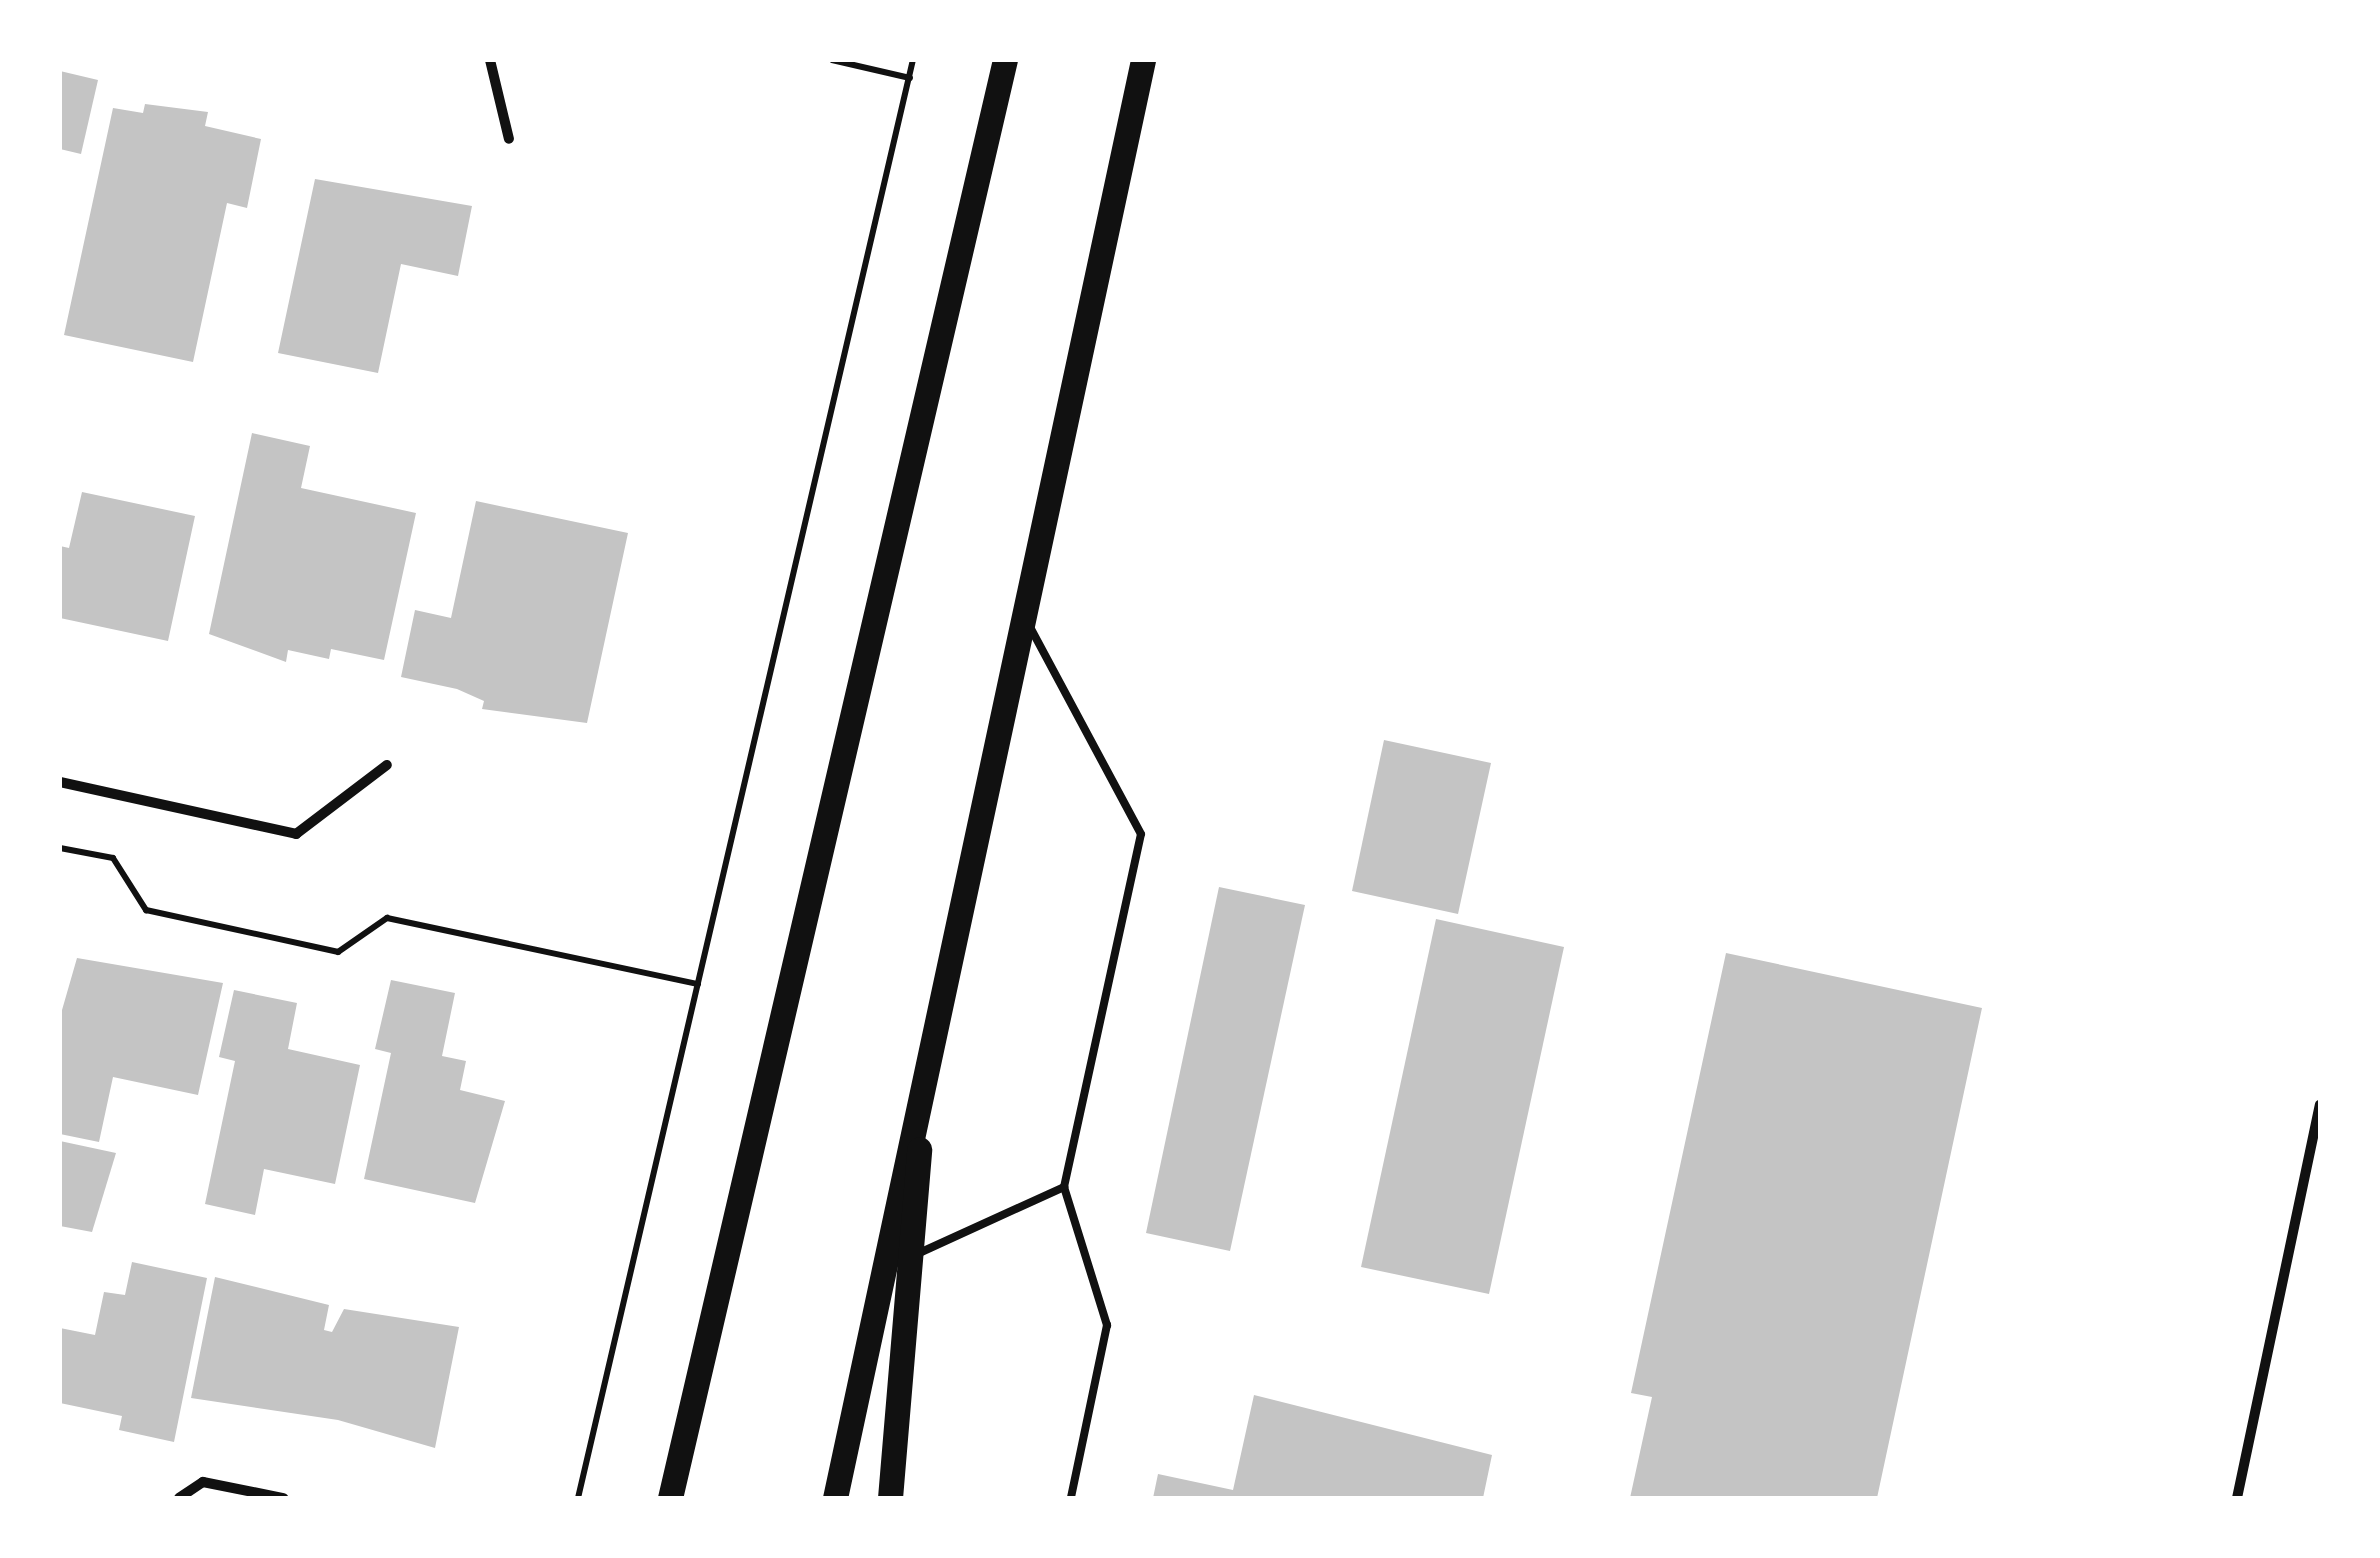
<!DOCTYPE html>
<html>
<head>
<meta charset="utf-8">
<style>
  body { margin:0 }
  #map { position:relative; width:2380px; height:1558px; overflow:hidden; background:#fff; font-family:Rubik,sans-serif }
  div>[style] { position:absolute }
  .building>* { inset:0; background:#c4c4c4 }
  .path>* { height:6px; margin:-3px; padding:0 3px; transform-origin:3px; border-radius:3px; background:#111 }
  .service>* { height:8px; margin:-4px; padding:0 4px; transform-origin:4px; border-radius:4px; background:#111 }
  .minor>* { height:10px; margin:-5px; padding:0 5px; transform-origin:5px; border-radius:5px; background:#111 }
  .primary>* { height:25px; margin:-12.5px; padding:0 12.5px; transform-origin:12.5px; border-radius:12.5px; background:#111 }
  span { translate:-50% -50%; white-space:nowrap; text-align:center; line-height:1.15; -webkit-text-stroke:8px #fff; paint-order:stroke }
  .frame { position:absolute; inset:0; border:62px solid #fff; pointer-events:none }
</style>
</head>
<body>
<div id="map">
  <div class="building">
    <div style="clip-path:polygon(60px 71px,98px 80px,81px 154px,60px 149px)"></div>
    <div style="clip-path:polygon(145px 104px,208px 112px,205px 126px,261px 139px,247px 208px,227px 203px,193px 362px,64px 335px,113px 108px,143px 113px)"></div>
    <div style="clip-path:polygon(315px 179px,472px 206px,458px 276px,401px 264px,378px 373px,278px 353px)"></div>
    <div style="clip-path:polygon(252px 433px,310px 446px,301px 488px,416px 513px,384px 660px,331px 649px,329px 659px,288px 650px,286px 662px,209px 634px)"></div>
    <div style="clip-path:polygon(82px 492px,195px 516px,168px 641px,60px 618px,60px 546px,69px 548px)"></div>
    <div style="clip-path:polygon(476px 501px,628px 533px,587px 723px,482px 709px,484px 701px,457px 689px,401px 677px,415px 610px,451px 618px)"></div>
    <div style="clip-path:polygon(1384px 740px,1491px 763px,1458px 914px,1352px 891px)"></div>
    <div style="clip-path:polygon(1219px 887px,1305px 905px,1230px 1251px,1146px 1233px)"></div>
    <div style="clip-path:polygon(1436px 919px,1564px 947px,1489px 1294px,1361px 1267px)"></div>
    <div style="clip-path:polygon(1726px 953px,1982px 1008px,1877px 1498px,1630px 1498px,1652px 1397px,1631px 1393px)"></div>
    <div style="clip-path:polygon(77px 958px,223px 983px,198px 1095px,113px 1077px,99px 1142px,60px 1134px,60px 1017px)"></div>
    <div style="clip-path:polygon(391px 980px,455px 993px,442px 1056px,466px 1061px,460px 1090px,505px 1101px,475px 1203px,364px 1179px,391px 1053px,375px 1049px)"></div>
    <div style="clip-path:polygon(234px 990px,297px 1003px,288px 1049px,360px 1065px,335px 1184px,264px 1169px,255px 1215px,205px 1204px,235px 1061px,219px 1057px)"></div>
    <div style="clip-path:polygon(60px 1141px,116px 1153px,92px 1232px,60px 1226px)"></div>
    <div style="clip-path:polygon(132px 1262px,207px 1278px,174px 1442px,119px 1430px,122px 1416px,60px 1403px,60px 1328px,95px 1335px,104px 1292px,125px 1295px)"></div>
    <div style="clip-path:polygon(215px 1277px,329px 1305px,324px 1330px,332px 1332px,344px 1309px,459px 1327px,435px 1448px,338px 1420px,191px 1398px)"></div>
    <div style="clip-path:polygon(1254px 1395px,1492px 1455px,1483px 1498px,1153px 1498px,1158px 1474px,1233px 1490px)"></div>
  </div>
  <div class="path">
    <div style="left:832px;top:60px;width:80px;rotate:13deg"></div>
    <div style="left:60px;top:848px;width:54px;rotate:10.7deg"></div>
    <div style="left:113px;top:858px;width:62px;rotate:57.6deg"></div>
    <div style="left:146px;top:910px;width:197px;rotate:12.3deg"></div>
    <div style="left:338px;top:952px;width:60px;rotate:-34.8deg"></div>
    <div style="left:387px;top:918px;width:318px;rotate:12deg"></div>
    <div style="left:578px;top:1498px;width:1477px;rotate:-76.89deg"></div>
  </div>
  <div class="service">
    <div style="left:1064px;top:1187px;width:145px;rotate:72.7deg"></div>
    <div style="left:1107px;top:1325px;width:177px;rotate:101.8deg"></div>
    <div style="left:917px;top:1254px;width:162px;rotate:-24.5deg"></div>
    <div style="left:1064px;top:1187px;width:361px;rotate:-77.7deg"></div>
    <div style="left:1141px;top:834px;width:237px;rotate:-118.2deg"></div>
  </div>
  <div class="minor">
    <div style="left:490px;top:60px;width:81px;rotate:76.5deg"></div>
    <div style="left:60px;top:782px;width:242px;rotate:12.4deg"></div>
    <div style="left:296px;top:834px;width:114px;rotate:-37.2deg"></div>
    <div style="left:179px;top:1498px;width:29px;rotate:-34deg"></div>
    <div style="left:203px;top:1482px;width:82px;rotate:11.3deg"></div>
    <div style="left:2237px;top:1498px;width:402px;rotate:-78.1deg"></div>
  </div>
  <div class="primary">
    <div style="left:670px;top:1498px;width:1477px;rotate:-76.89deg"></div>
    <div style="left:835px;top:1498px;width:1471px;rotate:-77.91deg"></div>
    <div style="left:890px;top:1498px;width:350px;rotate:-85.2deg"></div>
  </div>
  <div class="frame"></div>
</div>
</body>
</html>
